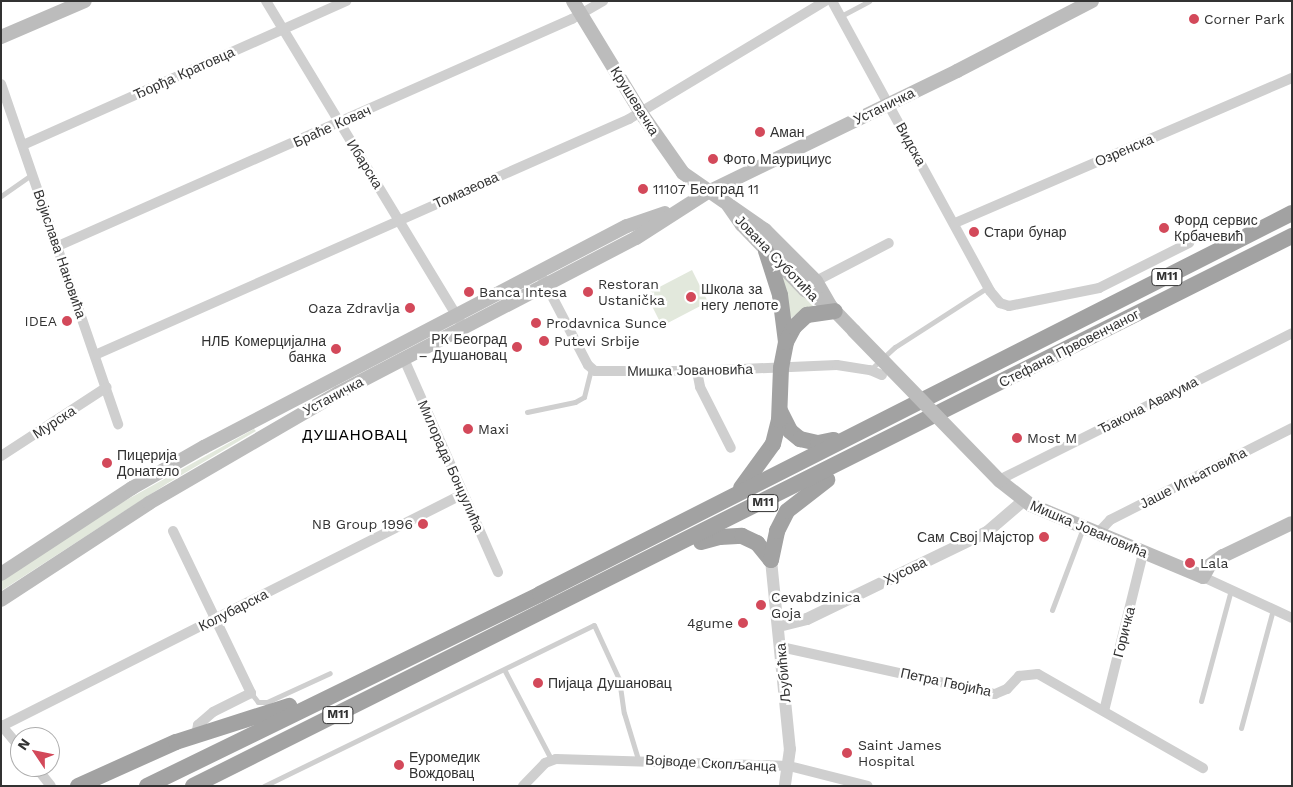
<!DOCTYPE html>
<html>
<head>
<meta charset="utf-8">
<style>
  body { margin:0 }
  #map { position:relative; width:1293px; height:787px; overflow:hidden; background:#fff; font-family:"Work Sans",sans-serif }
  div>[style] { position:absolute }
  .green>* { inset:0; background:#e2e8dc }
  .service>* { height:5px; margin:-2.5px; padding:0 2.5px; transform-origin:2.5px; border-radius:2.5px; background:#cfcfcf }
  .minor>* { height:10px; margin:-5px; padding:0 5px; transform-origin:5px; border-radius:5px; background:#cfcfcf }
  .tertiary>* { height:12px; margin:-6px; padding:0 6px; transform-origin:6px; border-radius:6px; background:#cfcfcf }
  .secondary>* { height:14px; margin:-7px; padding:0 7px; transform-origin:7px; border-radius:7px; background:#bcbcbc }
  .trunk>* { height:16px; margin:-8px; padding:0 8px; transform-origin:8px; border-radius:8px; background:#a2a2a2 }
  .secondary-bridge>* { height:14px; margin:-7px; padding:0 7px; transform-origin:7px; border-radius:7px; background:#bcbcbc }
  .dots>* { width:14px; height:14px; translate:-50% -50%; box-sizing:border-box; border:2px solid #fff; border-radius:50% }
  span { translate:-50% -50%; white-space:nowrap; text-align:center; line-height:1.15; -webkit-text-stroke:5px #fff; paint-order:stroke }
  .shield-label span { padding:1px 4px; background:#fff; border:1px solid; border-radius:4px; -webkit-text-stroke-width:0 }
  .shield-label { font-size:12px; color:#323232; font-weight:700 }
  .poi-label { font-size:14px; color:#323232 }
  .left { translate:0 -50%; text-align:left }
  .right { translate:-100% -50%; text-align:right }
  .street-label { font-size:14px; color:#323232 }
  .neighbourhood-label { font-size:15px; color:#000; letter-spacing:1px }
  .frame { position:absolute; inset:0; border:2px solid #323232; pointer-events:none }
  .north { position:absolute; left:10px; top:727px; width:50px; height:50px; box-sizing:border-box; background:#fff; border:1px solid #adadad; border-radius:50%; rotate:304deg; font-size:14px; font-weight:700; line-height:20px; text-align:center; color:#323232 }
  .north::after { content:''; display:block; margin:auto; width:18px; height:22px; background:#d3495a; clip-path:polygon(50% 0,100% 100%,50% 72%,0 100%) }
</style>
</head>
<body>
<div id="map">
  <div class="green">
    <div style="clip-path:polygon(692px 270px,708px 302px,662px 326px,646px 294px)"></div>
    <div style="clip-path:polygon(780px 271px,814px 307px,805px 308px,791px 318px)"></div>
    <div style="clip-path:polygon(254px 429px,256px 431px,168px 483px,1px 591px,1px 581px,112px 508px)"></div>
  </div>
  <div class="service">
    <div style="left:841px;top:16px;width:32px;rotate:-28deg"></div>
    <div style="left:1px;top:196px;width:38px;rotate:-35deg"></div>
    <div style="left:870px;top:370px;width:34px;rotate:-43deg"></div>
    <div style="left:895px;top:347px;width:111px;rotate:-32.8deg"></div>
    <div style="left:527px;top:412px;width:49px;rotate:-11.8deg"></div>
    <div style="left:575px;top:402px;width:10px;rotate:-29deg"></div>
    <div style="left:584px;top:397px;width:29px;rotate:-76deg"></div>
    <div style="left:1052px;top:610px;width:88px;rotate:-69.3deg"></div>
    <div style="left:505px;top:671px;width:99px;rotate:62.4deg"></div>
    <div style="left:251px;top:693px;width:11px;rotate:52deg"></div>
    <div style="left:258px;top:702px;width:9px"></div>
    <div style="left:267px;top:702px;width:69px;rotate:-24.7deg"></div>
    <div style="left:1201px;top:701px;width:115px;rotate:-74.9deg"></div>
    <div style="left:1241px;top:728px;width:123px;rotate:-74.9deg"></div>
    <div style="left:264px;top:786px;width:367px;rotate:-26deg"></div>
    <div style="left:594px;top:625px;width:60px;rotate:65.2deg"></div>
    <div style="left:619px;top:679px;width:34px;rotate:82deg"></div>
    <div style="left:624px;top:713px;width:48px;rotate:73.1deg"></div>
  </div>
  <div class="minor">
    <div style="left:266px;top:1px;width:374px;rotate:58.8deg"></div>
    <div style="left:832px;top:1px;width:330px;rotate:61.4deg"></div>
    <div style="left:990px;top:291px;width:16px;rotate:50deg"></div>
    <div style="left:1000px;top:303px;width:9px;rotate:18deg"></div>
    <div style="left:1009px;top:306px;width:92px;rotate:-11.3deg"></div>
    <div style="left:1099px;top:288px;width:101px;rotate:-26.6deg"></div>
    <div style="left:1px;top:84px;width:360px;rotate:71deg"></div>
    <div style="left:23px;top:145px;width:354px;rotate:-24deg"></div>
    <div style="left:955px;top:223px;width:367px;rotate:-23.3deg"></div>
    <div style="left:58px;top:246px;width:562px;rotate:-23.83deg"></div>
    <div style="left:572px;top:19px;width:36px;rotate:-30deg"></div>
    <div style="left:543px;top:279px;width:97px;rotate:62.4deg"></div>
    <div style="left:588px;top:365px;width:9px;rotate:41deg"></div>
    <div style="left:595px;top:371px;width:102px"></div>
    <div style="left:697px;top:371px;width:140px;rotate:-2.5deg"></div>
    <div style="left:837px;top:365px;width:33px;rotate:9deg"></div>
    <div style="left:870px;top:370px;width:13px;rotate:23deg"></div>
    <div style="left:816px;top:281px;width:82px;rotate:-27.5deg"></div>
    <div style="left:95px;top:355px;width:584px;rotate:-23.84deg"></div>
    <div style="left:629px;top:119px;width:229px;rotate:-31deg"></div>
    <div style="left:404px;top:359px;width:233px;rotate:66.2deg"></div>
    <div style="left:697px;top:371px;width:16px;rotate:79deg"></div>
    <div style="left:700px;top:387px;width:68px;rotate:63.1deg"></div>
    <div style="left:1px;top:456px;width:126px;rotate:-33.1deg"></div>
    <div style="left:1005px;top:477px;width:321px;rotate:-26.6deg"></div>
    <div style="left:173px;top:531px;width:180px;rotate:64.3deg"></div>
    <div style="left:251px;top:693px;width:42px;rotate:153.4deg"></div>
    <div style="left:213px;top:712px;width:20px;rotate:139deg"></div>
    <div style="left:198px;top:725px;width:10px;rotate:101deg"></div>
    <div style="left:1098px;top:533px;width:18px;rotate:-47deg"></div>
    <div style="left:1110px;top:520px;width:204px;rotate:-26.8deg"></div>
    <div style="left:1203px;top:577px;width:98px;rotate:24.7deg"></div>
    <div style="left:781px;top:647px;width:219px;rotate:12.4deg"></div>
    <div style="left:995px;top:694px;width:13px;rotate:-23deg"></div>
    <div style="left:1007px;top:689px;width:18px;rotate:-47deg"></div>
    <div style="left:1019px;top:676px;width:19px;rotate:-6deg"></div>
    <div style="left:1038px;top:674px;width:190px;rotate:29.7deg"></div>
    <div style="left:1104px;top:711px;width:163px;rotate:-76.1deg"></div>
    <div style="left:1px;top:725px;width:30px;rotate:50deg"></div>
    <div style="left:2px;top:726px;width:516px;rotate:-26.71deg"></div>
    <div style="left:36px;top:767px;width:24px;rotate:52deg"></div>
    <div style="left:523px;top:786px;width:32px;rotate:-46deg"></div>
    <div style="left:545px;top:763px;width:12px;rotate:-20deg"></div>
    <div style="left:556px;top:759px;width:233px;rotate:1.7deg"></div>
    <div style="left:789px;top:766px;width:81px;rotate:14.2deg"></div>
  </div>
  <div class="tertiary">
    <div style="left:771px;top:560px;width:190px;rotate:84.3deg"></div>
    <div style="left:790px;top:749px;width:37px;rotate:98deg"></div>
    <div style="left:779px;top:626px;width:29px;rotate:-14deg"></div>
    <div style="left:807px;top:619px;width:200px;rotate:-25.8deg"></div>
    <div style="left:987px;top:532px;width:48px;rotate:-40.7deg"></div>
  </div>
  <div class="secondary">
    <div style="left:573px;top:1px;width:131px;rotate:58.7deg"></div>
    <div style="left:641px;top:113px;width:73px;rotate:55deg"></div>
    <div style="left:683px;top:173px;width:100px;rotate:34.8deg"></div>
    <div style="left:765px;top:230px;width:72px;rotate:45deg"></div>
    <div style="left:816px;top:281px;width:30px;rotate:60deg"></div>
    <div style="left:831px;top:307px;width:33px;rotate:46deg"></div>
    <div style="left:1px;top:37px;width:91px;rotate:-23.2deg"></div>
    <div style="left:728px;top:205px;width:24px;rotate:55deg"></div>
    <div style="left:742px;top:225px;width:91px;rotate:45.9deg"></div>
    <div style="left:805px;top:290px;width:31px;rotate:33deg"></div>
    <div style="left:1000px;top:481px;width:39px;rotate:38deg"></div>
    <div style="left:1031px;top:505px;width:186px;rotate:22.7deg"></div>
    <div style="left:1203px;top:577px;width:13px;rotate:-61deg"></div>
    <div style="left:1209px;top:566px;width:17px;rotate:-36deg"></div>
    <div style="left:1223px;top:556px;width:76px;rotate:-25.6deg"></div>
    <div style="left:1px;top:574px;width:157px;rotate:-33.3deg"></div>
    <div style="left:132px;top:488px;width:83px;rotate:-29.7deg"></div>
    <div style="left:204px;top:447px;width:477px;rotate:-27.6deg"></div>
    <div style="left:627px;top:226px;width:40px;rotate:-18.9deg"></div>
    <div style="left:1px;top:600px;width:177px;rotate:-33.2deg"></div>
    <div style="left:149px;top:503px;width:219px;rotate:-30.2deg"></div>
    <div style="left:338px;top:393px;width:336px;rotate:-27.5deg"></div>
    <div style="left:636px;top:238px;width:85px;rotate:-32.6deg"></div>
    <div style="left:708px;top:192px;width:277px;rotate:-25.9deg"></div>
    <div style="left:957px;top:71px;width:152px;rotate:-27.4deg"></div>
  </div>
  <div class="trunk">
    <div style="left:766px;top:251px;width:46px;rotate:72.3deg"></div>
    <div style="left:780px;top:295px;width:47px;rotate:82.7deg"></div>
    <div style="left:780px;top:411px;width:22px;rotate:63deg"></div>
    <div style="left:790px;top:431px;width:13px;rotate:39deg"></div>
    <div style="left:800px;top:439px;width:18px;rotate:13deg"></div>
    <div style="left:818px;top:443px;width:16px;rotate:-11deg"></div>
    <div style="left:741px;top:488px;width:54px;rotate:-54deg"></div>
    <div style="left:773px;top:444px;width:25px;rotate:-76deg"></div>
    <div style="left:779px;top:420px;width:52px;rotate:-87.8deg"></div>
    <div style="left:781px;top:368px;width:26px;rotate:-79deg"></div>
    <div style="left:786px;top:342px;width:17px;rotate:-62deg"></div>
    <div style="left:794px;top:327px;width:18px;rotate:-43deg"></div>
    <div style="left:807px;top:315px;width:28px;rotate:-8deg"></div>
    <div style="left:701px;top:542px;width:20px;rotate:-15deg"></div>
    <div style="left:720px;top:537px;width:22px;rotate:-3deg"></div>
    <div style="left:742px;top:536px;width:17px;rotate:25deg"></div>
    <div style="left:757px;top:543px;width:22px;rotate:51deg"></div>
    <div style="left:771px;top:560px;width:30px;rotate:-78deg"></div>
    <div style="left:777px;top:531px;width:22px;rotate:-63deg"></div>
    <div style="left:787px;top:511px;width:51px;rotate:-37.8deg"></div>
    <div style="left:78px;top:786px;width:107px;rotate:-24.2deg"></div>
    <div style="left:176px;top:742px;width:119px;rotate:-17.7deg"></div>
    <div style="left:147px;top:786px;width:437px;rotate:-26deg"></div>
    <div style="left:540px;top:594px;width:843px;rotate:-26.87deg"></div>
    <div style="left:193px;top:786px;width:1229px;rotate:-26.59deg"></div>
  </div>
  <div class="secondary-bridge">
    <div style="left:854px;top:331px;width:209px;rotate:45.8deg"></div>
  </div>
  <div class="dots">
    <div style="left:1194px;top:19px;background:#d3495a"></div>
    <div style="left:760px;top:132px;background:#d3495a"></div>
    <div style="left:713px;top:159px;background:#d3495a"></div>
    <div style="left:643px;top:189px;background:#d3495a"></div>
    <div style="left:1164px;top:228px;background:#d3495a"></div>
    <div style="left:974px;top:232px;background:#d3495a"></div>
    <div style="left:469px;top:292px;background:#d3495a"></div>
    <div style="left:588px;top:292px;background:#d3495a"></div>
    <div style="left:691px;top:297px;background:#d3495a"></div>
    <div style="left:410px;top:308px;background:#d3495a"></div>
    <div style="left:67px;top:321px;background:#d3495a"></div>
    <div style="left:536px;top:323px;background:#d3495a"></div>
    <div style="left:544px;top:341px;background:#d3495a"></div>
    <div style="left:517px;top:347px;background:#d3495a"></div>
    <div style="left:336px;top:349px;background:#d3495a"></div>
    <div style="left:468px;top:429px;background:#d3495a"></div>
    <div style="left:1017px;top:438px;background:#d3495a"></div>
    <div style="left:107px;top:463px;background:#d3495a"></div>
    <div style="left:423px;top:524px;background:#d3495a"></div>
    <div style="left:1044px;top:537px;background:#d3495a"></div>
    <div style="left:1190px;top:563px;background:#d3495a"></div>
    <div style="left:761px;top:605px;background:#d3495a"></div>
    <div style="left:743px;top:623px;background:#d3495a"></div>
    <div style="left:538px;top:683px;background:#d3495a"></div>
    <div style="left:847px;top:753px;background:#d3495a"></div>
    <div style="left:399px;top:765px;background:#d3495a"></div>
  </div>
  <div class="shield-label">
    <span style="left:1167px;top:277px">M11</span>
    <span style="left:763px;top:503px">M11</span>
    <span style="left:338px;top:715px">M11</span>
  </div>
  <div class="poi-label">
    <span class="left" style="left:1204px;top:19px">Corner Park</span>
    <span class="left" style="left:770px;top:132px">Аман</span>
    <span class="left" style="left:723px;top:159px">Фото Маурициус</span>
    <span class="left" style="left:653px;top:189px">11107 Београд 11</span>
    <span class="left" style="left:1174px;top:228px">Форд сервис<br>Крбачевић</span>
    <span class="left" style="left:984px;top:232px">Стари бунар</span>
    <span class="left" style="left:598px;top:292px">Restoran<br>Ustanička</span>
    <span class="left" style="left:701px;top:297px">Школа за<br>негу лепоте</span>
    <span class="left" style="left:479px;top:292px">Banca Intesa</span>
    <span class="right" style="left:400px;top:308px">Oaza Zdravlja</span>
    <span class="right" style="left:57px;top:321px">IDEA</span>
    <span class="left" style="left:546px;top:323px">Prodavnica Sunce</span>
    <span class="right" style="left:507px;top:347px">РК Београд<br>– Душановац</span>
    <span class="right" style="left:326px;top:349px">НЛБ Комерцијална<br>банка</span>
    <span class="left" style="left:554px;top:341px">Putevi Srbije</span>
    <span class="left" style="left:478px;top:429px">Maxi</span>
    <span class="left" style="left:1027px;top:438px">Most M</span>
    <span class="left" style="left:117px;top:463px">Пицерија<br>Донатело</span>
    <span class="right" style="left:413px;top:524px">NB Group 1996</span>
    <span class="right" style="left:1034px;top:537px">Сам Свој Мајстор</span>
    <span class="left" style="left:1200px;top:563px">Lala</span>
    <span class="left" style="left:771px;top:605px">Cevabdzinica<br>Goja</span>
    <span class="right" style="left:733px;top:623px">4gume</span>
    <span class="left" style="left:548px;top:683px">Пијаца Душановац</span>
    <span class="left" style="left:858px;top:753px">Saint James<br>Hospital</span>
    <span class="left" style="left:409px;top:765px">Еуромедик<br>Вождовац</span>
  </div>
  <div class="street-label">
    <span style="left:184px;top:73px;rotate:-24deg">Ђорђа Кратовца</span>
    <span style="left:635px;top:101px;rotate:58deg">Крушевачка</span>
    <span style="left:884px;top:106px;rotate:-26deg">Устаничка</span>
    <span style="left:332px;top:126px;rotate:-24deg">Браће Ковач</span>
    <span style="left:911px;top:144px;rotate:61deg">Видска</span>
    <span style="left:1124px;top:150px;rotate:-23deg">Озренска</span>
    <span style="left:365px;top:164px;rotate:58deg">Ибарска</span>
    <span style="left:466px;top:190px;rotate:-24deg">Томазеова</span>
    <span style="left:60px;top:254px;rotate:71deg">Војислава Нановића</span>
    <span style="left:777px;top:258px;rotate:46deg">Јована Суботића</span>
    <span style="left:1069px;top:348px;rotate:-27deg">Стефана Првовенчаног</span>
    <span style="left:690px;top:370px;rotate:-1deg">Мишка Јовановића</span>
    <span style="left:333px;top:396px;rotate:-28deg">Устаничка</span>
    <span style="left:1148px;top:405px;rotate:-27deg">Ђакона Авакума</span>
    <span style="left:54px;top:422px;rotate:-33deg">Мурска</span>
    <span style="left:451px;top:466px;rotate:66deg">Милорада Бонџулића</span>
    <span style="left:1193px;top:478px;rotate:-27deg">Јаше Игњатовића</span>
    <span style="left:1089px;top:529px;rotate:23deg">Мишка Јовановића</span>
    <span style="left:905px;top:571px;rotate:-26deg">Хусова</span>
    <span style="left:233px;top:610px;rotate:-27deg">Колубарска</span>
    <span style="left:1124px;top:632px;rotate:-76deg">Горичка</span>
    <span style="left:783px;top:673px;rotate:-95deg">Љубићка</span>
    <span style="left:946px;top:682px;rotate:12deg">Петра Гвојића</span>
    <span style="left:711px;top:763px;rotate:3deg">Војводе Скопљанца</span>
  </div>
  <div class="neighbourhood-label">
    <span style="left:355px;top:436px">ДУШАНОВАЦ</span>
  </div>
  <div class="frame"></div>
  <div class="north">N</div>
</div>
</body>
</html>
